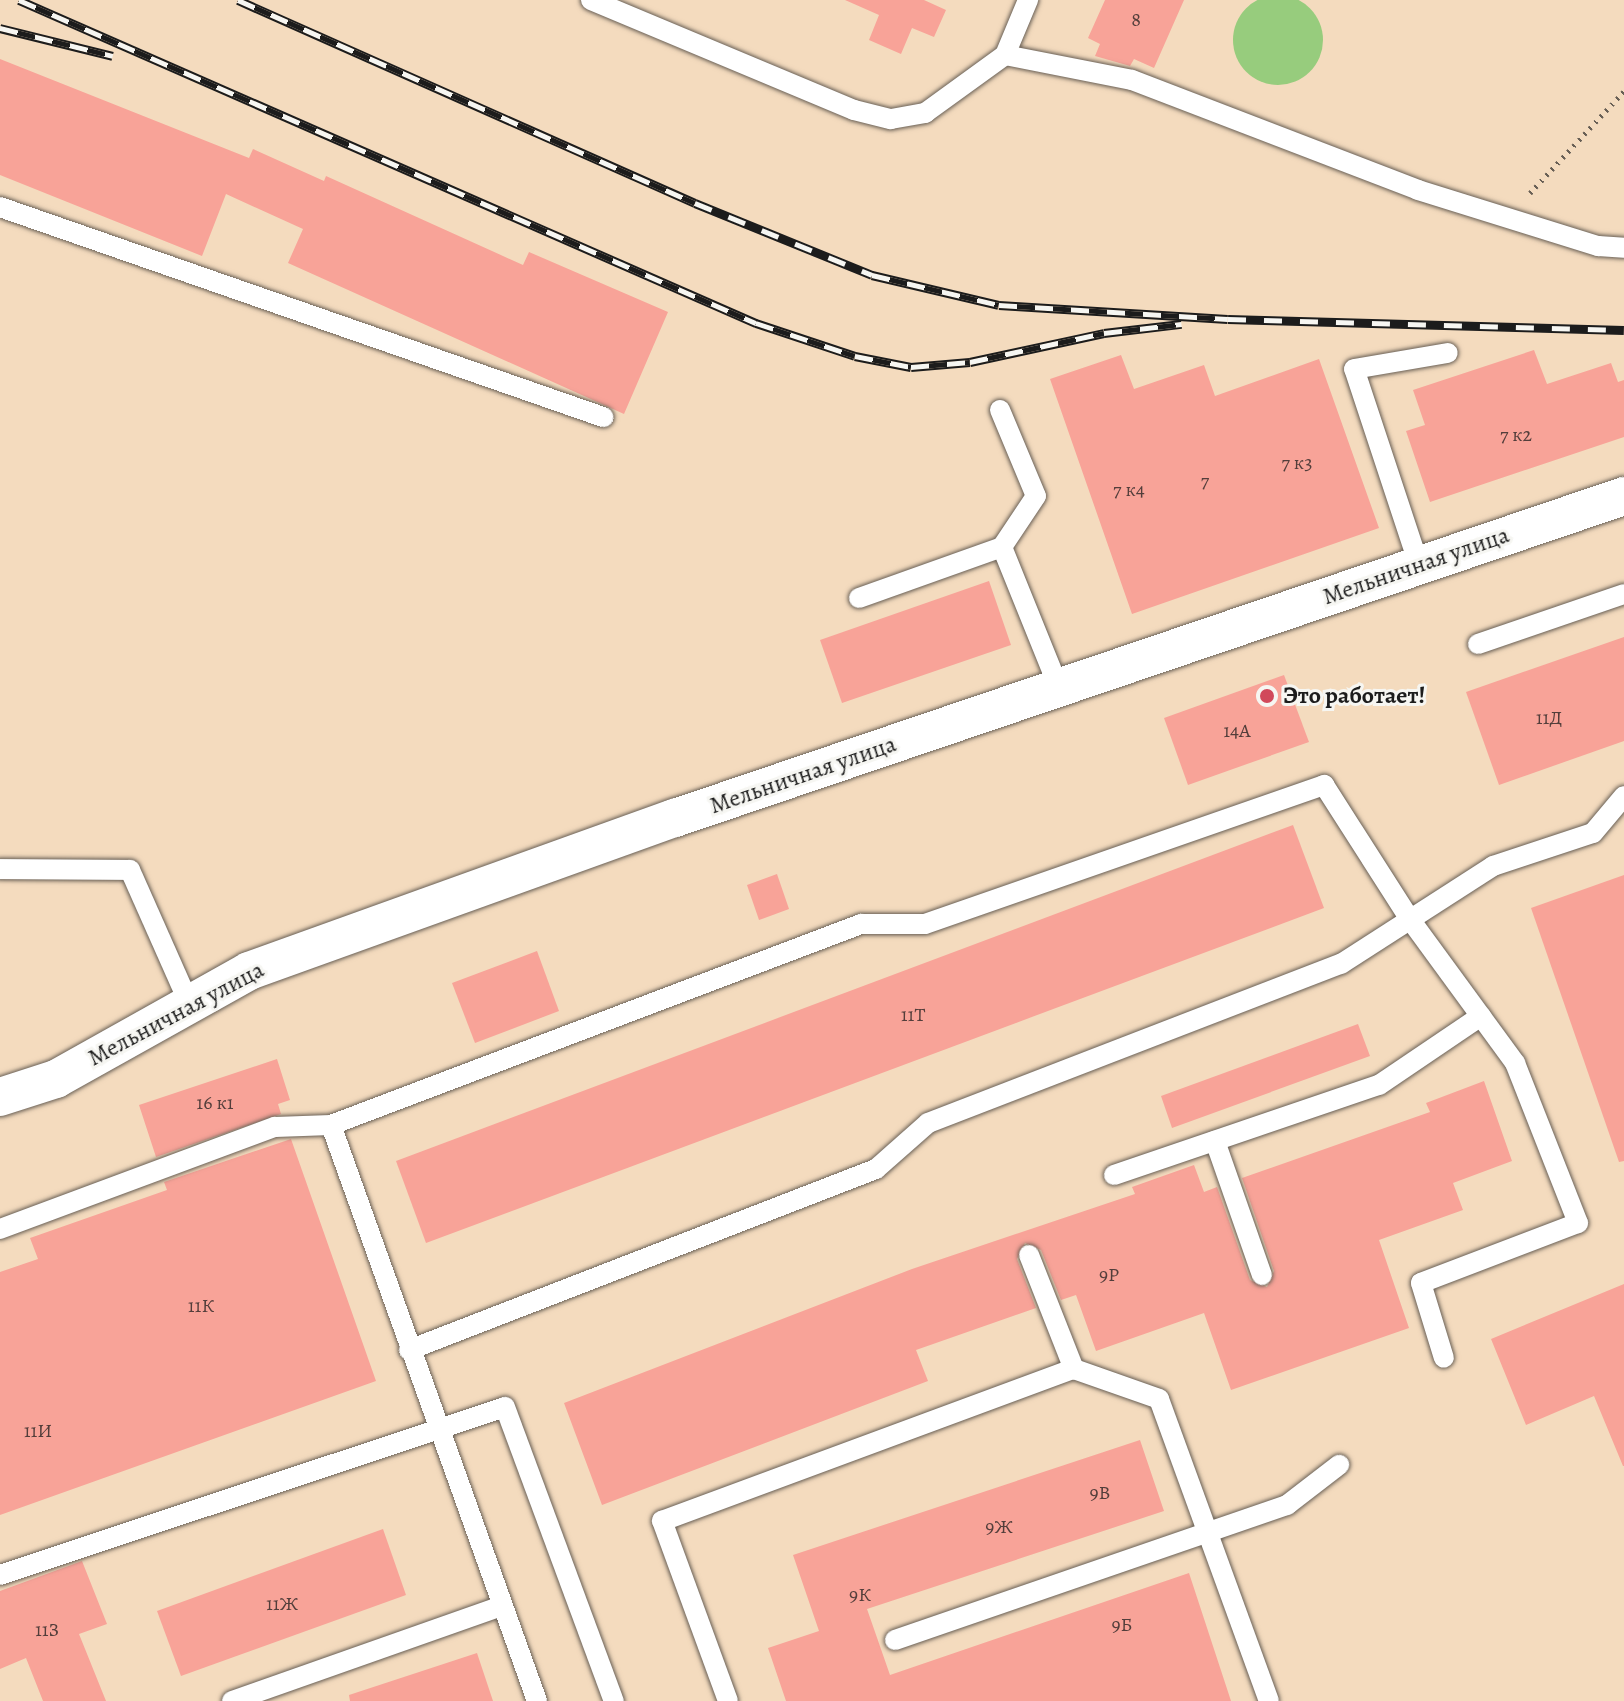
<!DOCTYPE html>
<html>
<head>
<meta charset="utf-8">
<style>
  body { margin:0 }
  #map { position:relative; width:1624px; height:1701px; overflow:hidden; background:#f4dbbe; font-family:Alegreya,serif }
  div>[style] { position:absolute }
  .green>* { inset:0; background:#97cc7d }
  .round { border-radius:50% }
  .building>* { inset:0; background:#f8a398 }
  .path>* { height:5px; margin-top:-2.5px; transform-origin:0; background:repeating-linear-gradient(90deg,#685f55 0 2px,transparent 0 8px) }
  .roads { filter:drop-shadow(0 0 2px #685f55) drop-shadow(0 0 2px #685f55) }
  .lane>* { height:20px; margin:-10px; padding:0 10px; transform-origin:10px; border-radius:10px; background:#fff }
  .street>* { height:38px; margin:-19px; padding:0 19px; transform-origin:19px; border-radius:19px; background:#fff }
  .rail>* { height:9px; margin-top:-4.5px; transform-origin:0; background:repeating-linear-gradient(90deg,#f6f6f2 0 18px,#1c1c1c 0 36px); box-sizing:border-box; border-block:2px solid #1c1c1c }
  .dots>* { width:22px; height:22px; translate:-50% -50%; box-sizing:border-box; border:4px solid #f6f6f2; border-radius:50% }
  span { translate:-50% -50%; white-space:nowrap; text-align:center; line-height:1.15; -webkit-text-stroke:6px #f6f6f2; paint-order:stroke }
  .number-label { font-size:20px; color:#533e3b }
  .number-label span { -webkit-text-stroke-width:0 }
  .street-label { font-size:24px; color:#1c1c1c }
  .poi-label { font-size:24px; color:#1c1c1c; font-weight:700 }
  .left { translate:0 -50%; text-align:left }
</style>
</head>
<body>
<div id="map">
  <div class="green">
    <div class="round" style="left:1233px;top:-5px;width:90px;height:90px"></div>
  </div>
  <div class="building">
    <div style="clip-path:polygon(845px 0,924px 0,946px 10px,934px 37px,912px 28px,901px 54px,869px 40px,879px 15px)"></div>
    <div style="clip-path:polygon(1105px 0,1184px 0,1154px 68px,1134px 59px,1130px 66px,1095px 56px,1100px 44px,1088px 38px)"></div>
    <div style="clip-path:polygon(0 59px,249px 158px,253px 149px,324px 181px,326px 176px,523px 265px,529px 252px,668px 312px,624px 414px,288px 263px,303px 229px,226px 194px,202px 256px,0 175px)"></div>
    <div style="clip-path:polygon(1534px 350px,1547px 384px,1611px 363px,1618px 382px,1624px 380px,1624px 437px,1430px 502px,1406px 431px,1425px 425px,1413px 390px)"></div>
    <div style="clip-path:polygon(1121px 355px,1134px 389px,1204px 365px,1215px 396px,1319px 359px,1379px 528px,1132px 614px,1050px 379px)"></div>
    <div style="clip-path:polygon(989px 581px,1011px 645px,842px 703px,820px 640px)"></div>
    <div style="clip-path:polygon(1624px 637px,1624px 741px,1499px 785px,1466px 692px)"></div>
    <div style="clip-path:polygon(1284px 675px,1309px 742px,1188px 785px,1164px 718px)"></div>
    <div style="clip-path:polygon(1293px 825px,1324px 908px,426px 1243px,396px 1161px)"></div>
    <div style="clip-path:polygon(777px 874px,789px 909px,759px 920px,747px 885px)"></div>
    <div style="clip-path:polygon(1624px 875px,1624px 1161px,1619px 1162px,1531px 908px)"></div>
    <div style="clip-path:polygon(537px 951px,559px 1011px,475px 1043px,452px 983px)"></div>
    <div style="clip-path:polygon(1358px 1024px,1370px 1056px,1172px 1128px,1161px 1096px)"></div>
    <div style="clip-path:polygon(277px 1059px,290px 1100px,278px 1104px,281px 1114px,156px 1157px,139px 1105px)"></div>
    <div style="clip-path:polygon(1484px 1081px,1512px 1161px,1453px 1183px,1463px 1210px,1379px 1240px,1409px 1328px,1231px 1390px,1204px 1313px,1096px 1351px,1076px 1295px,1061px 1300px,1041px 1250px,1025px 1243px,1017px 1259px,1036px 1308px,916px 1350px,928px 1381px,602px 1505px,564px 1403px,912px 1269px,1135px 1194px,1132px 1187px,1194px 1165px,1204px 1192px,1217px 1187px,1250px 1280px,1267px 1287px,1274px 1271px,1242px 1178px,1430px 1112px,1426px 1103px)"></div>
    <div style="clip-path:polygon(291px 1139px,376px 1381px,0 1515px,0 1272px,38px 1259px,30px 1238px,167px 1190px,164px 1182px)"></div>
    <div style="clip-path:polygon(1624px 1284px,1624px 1466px,1623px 1466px,1594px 1396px,1526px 1425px,1491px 1339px)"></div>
    <div style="clip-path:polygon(1140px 1440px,1164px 1511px,867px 1609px,890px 1675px,1189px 1573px,1231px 1701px,786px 1701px,768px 1648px,819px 1631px,793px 1555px)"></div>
    <div style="clip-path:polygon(383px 1529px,406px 1595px,181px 1676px,157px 1611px)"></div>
    <div style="clip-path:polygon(82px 1561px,107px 1624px,79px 1634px,106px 1701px,43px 1701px,26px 1658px,0 1669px,0 1591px)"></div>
    <div style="clip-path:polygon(477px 1653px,493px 1701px,350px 1701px,349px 1695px)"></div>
  </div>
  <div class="path">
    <div style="left:1530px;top:193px;width:139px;rotate:-47.3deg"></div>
  </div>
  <div class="roads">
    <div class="lane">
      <div style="left:591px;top:0;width:285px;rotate:22.7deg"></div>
      <div style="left:854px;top:110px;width:38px;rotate:14deg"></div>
      <div style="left:891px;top:119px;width:35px;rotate:-10deg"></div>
      <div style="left:925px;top:113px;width:99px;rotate:-35.9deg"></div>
      <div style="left:1005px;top:55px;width:129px;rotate:11.1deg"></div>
      <div style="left:1132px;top:80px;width:306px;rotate:21deg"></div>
      <div style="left:1418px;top:190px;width:189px;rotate:17.3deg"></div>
      <div style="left:1598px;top:246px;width:26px;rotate:4deg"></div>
      <div style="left:1005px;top:55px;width:60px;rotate:-67.3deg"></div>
      <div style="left:0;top:207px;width:639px;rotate:19.2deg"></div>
      <div style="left:1000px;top:410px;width:93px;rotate:67.3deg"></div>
      <div style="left:1036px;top:496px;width:61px;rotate:123.7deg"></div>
      <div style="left:1002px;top:547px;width:152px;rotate:68deg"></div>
      <div style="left:1419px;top:565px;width:206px;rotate:-108.3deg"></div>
      <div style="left:1354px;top:369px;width:95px;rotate:-9.7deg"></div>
      <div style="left:859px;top:598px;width:152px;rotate:-19.6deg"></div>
      <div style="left:1478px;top:644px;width:154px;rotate:-18.9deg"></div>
      <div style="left:0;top:869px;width:130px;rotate:0.4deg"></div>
      <div style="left:130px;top:870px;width:145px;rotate:66.1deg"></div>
      <div style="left:331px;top:1125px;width:612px;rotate:70.32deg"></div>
      <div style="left:1215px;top:1141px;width:142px;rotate:70.7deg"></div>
      <div style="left:1114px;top:1175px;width:280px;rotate:-18.8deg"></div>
      <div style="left:1379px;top:1085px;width:123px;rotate:-34.1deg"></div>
      <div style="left:0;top:1229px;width:293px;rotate:-20.4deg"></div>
      <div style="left:275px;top:1127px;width:56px;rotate:-2deg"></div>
      <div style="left:331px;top:1125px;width:567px;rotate:-20.77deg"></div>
      <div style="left:861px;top:924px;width:64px"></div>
      <div style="left:925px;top:924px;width:423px;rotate:-19.2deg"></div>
      <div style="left:1324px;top:785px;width:158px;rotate:57.4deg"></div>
      <div style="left:1409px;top:918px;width:180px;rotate:53.8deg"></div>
      <div style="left:1515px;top:1063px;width:172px;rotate:68.5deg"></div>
      <div style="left:1578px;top:1223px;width:168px;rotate:159.1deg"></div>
      <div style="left:1421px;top:1283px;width:78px;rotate:73deg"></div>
      <div style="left:1029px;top:1255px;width:123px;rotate:68.5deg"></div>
      <div style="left:409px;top:1350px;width:501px;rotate:-21.19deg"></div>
      <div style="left:876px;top:1169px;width:69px;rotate:-41.5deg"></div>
      <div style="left:928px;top:1123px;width:443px;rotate:-21.1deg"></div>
      <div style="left:1341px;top:964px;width:181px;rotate:-32.8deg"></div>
      <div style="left:1493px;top:866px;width:105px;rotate:-18.3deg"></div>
      <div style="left:1593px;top:833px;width:48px;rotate:-50deg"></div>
      <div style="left:0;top:1575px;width:532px;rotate:-18.4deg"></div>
      <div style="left:505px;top:1407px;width:314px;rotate:69.7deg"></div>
      <div style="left:895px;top:1640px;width:415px;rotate:-19deg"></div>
      <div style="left:1287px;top:1505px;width:66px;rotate:-37.6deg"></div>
      <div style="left:232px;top:1701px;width:286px;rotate:-19.4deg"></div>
      <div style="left:728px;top:1701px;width:192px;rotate:-110.1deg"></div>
      <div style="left:662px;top:1521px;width:439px;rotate:-20.3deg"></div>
      <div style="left:1074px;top:1369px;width:90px;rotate:19.4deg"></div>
      <div style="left:1159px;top:1399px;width:321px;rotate:70deg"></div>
    </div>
    <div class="street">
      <div style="left:0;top:1097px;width:59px;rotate:-17.8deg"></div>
      <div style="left:56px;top:1079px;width:221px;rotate:-29.2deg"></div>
      <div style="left:249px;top:971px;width:453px;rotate:-19.8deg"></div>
      <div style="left:675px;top:818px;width:1002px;rotate:-18.74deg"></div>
    </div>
  </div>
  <div class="rail">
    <div style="left:19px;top:0;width:805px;rotate:23.67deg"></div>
    <div style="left:756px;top:323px;width:104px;rotate:18.4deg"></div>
    <div style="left:855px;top:356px;width:57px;rotate:11.1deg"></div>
    <div style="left:911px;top:367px;width:59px;rotate:-4.8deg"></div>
    <div style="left:970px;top:362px;width:137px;rotate:-12.2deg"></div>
    <div style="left:1104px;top:333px;width:78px;rotate:-6.7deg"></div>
    <div style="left:238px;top:0;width:500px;rotate:23.95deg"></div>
    <div style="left:695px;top:203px;width:191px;rotate:22.1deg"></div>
    <div style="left:872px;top:275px;width:130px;rotate:13.3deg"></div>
    <div style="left:999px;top:305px;width:229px;rotate:3.5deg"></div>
    <div style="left:1228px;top:319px;width:396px;rotate:1.6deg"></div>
    <div style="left:0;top:28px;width:116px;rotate:13.9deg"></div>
  </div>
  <div class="dots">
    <div style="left:1267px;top:696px;background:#d1495b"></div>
  </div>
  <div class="number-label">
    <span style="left:1136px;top:19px">8</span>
    <span style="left:1516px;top:434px">7 к2</span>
    <span style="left:1297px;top:462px">7 к3</span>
    <span style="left:1205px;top:480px">7</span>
    <span style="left:1129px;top:489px">7 к4</span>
    <span style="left:1549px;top:717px">11Д</span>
    <span style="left:1237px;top:730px">14А</span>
    <span style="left:913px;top:1014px">11Т</span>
    <span style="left:215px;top:1102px">16 к1</span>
    <span style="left:1109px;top:1274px">9Р</span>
    <span style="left:201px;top:1305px">11К</span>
    <span style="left:38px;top:1430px">11И</span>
    <span style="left:1100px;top:1492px">9В</span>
    <span style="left:999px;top:1526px">9Ж</span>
    <span style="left:860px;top:1594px">9К</span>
    <span style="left:282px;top:1603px">11Ж</span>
    <span style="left:1122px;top:1624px">9Б</span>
    <span style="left:47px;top:1629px">11З</span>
  </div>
  <div class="street-label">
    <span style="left:1416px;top:566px;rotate:-19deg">Мельничная улица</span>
    <span style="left:803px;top:775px;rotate:-19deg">Мельничная улица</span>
    <span style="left:176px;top:1014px;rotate:-28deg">Мельничная улица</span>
  </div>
  <div class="poi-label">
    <span class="left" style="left:1283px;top:696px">Это работает!</span>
  </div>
</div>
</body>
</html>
